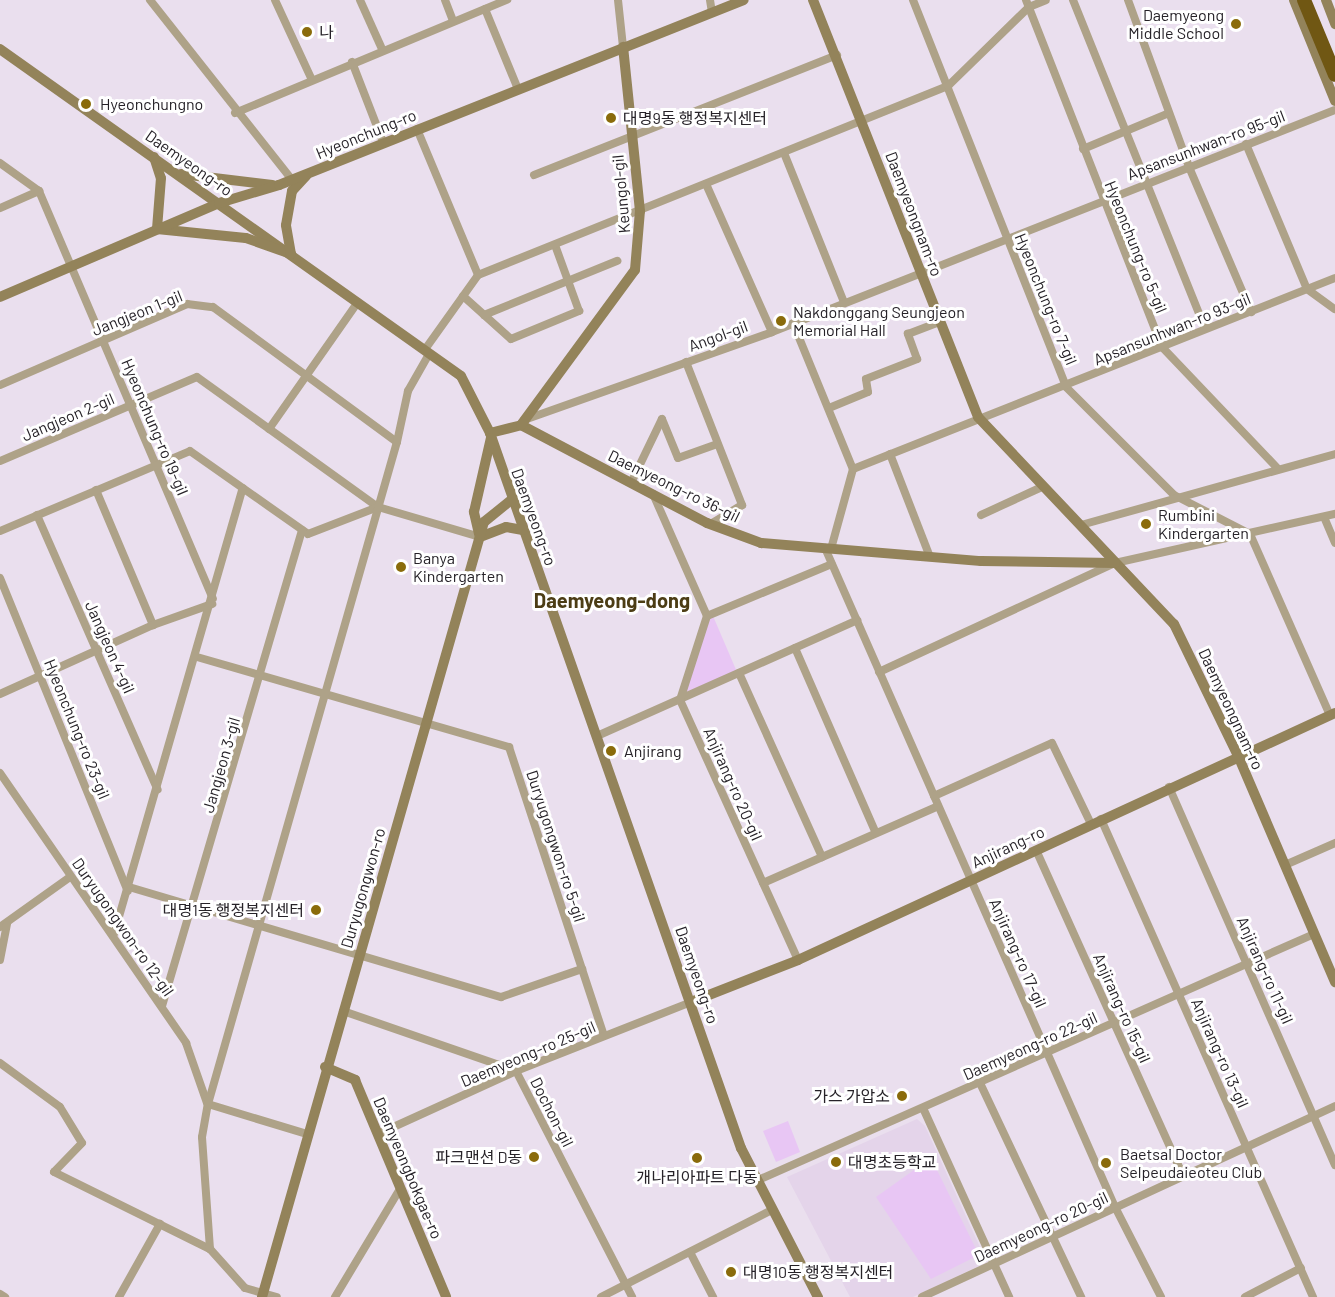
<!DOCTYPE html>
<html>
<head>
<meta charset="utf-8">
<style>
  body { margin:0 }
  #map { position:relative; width:1335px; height:1297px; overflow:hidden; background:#eadfee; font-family:Barlow,"Noto Sans KR",sans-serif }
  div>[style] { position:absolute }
  .built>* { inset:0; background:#e4d4ea }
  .green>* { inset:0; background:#e8c6f4 }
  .street>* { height:8px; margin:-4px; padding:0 4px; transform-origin:4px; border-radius:4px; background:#aea288 }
  .secondary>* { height:10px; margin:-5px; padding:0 5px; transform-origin:5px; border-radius:5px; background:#93835a }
  .highway>* { height:14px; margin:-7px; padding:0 7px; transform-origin:7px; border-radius:7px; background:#705713 }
  .dots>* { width:16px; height:16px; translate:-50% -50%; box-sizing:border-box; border:3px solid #fff; border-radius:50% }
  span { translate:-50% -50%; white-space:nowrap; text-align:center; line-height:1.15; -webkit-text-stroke:6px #fff; paint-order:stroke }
  .poi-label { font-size:16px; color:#262228 }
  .right { translate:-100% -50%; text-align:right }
  .left { translate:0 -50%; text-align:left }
  .street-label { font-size:16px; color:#262228 }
  .quarter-label { font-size:20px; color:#4c3d15; font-weight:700 }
</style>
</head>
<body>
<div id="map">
  <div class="built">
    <div style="clip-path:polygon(917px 1119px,925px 1126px,984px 1256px,983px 1264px,913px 1297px,850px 1297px,787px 1177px)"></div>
  </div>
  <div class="green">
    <div style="clip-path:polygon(713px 616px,737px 672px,683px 697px,708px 618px)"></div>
    <div style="clip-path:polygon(788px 1121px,800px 1152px,776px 1162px,763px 1131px)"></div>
    <div style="clip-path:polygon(931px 1158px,979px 1255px,931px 1279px,876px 1197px)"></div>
  </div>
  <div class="street">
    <div style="left:150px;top:0;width:229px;rotate:51.7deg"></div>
    <div style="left:275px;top:0;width:88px;rotate:65.2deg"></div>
    <div style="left:360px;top:0;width:54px;rotate:65.8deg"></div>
    <div style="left:445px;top:0;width:22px;rotate:69deg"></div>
    <div style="left:618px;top:0;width:47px;rotate:83.9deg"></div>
    <div style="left:710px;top:0;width:13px;rotate:81deg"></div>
    <div style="left:913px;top:0;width:416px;rotate:68.4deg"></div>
    <div style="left:1066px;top:387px;width:153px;rotate:45deg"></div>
    <div style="left:1174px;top:495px;width:85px;rotate:27.2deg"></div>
    <div style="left:1250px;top:534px;width:198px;rotate:66.2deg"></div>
    <div style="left:1026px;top:0;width:373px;rotate:68.6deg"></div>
    <div style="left:1162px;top:347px;width:168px;rotate:46.4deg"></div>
    <div style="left:1073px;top:0;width:354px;rotate:68.1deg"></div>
    <div style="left:1128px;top:0;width:178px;rotate:69.9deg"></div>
    <div style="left:1189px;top:167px;width:158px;rotate:66.8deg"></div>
    <div style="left:485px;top:9px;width:87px;rotate:67.6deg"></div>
    <div style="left:352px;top:62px;width:86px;rotate:68.8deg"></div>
    <div style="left:235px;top:113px;width:295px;rotate:-22.6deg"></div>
    <div style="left:417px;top:129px;width:158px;rotate:67.3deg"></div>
    <div style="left:1246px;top:144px;width:157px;rotate:67.2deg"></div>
    <div style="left:1307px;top:289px;width:34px;rotate:36deg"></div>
    <div style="left:1083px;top:149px;width:93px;rotate:-22.7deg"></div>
    <div style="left:784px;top:153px;width:161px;rotate:68.1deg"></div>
    <div style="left:0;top:163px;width:48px;rotate:35.7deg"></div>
    <div style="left:39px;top:191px;width:443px;rotate:66.9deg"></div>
    <div style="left:534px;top:175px;width:326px;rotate:-21.6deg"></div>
    <div style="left:706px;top:184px;width:162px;rotate:66deg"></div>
    <div style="left:0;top:208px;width:43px;rotate:-23.6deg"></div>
    <div style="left:463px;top:296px;width:64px;rotate:41.9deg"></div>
    <div style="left:511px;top:339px;width:74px;rotate:-22.4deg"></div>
    <div style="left:579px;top:311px;width:70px;rotate:-110deg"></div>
    <div style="left:484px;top:315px;width:144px;rotate:-22.1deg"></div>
    <div style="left:793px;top:323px;width:158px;rotate:67.7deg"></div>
    <div style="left:853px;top:469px;width:83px;rotate:105.4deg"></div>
    <div style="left:426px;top:348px;width:90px;rotate:-54.5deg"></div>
    <div style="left:478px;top:275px;width:507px;rotate:-21.91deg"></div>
    <div style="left:948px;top:86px;width:113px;rotate:-44.3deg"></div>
    <div style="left:1029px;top:7px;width:18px;rotate:-22deg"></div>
    <div style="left:686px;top:362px;width:154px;rotate:68.6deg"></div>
    <div style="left:742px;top:505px;width:37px;rotate:149deg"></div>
    <div style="left:0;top:385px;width:204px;rotate:-23.4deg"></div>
    <div style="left:187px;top:304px;width:26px;rotate:7deg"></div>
    <div style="left:213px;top:307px;width:228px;rotate:36.3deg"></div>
    <div style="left:829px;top:408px;width:42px;rotate:-22.3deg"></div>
    <div style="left:868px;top:392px;width:13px;rotate:-99deg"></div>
    <div style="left:866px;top:379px;width:55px;rotate:-21.4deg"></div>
    <div style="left:917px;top:359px;width:27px;rotate:-110deg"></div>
    <div style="left:908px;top:334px;width:33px;rotate:-21deg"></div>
    <div style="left:524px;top:420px;width:263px;rotate:-19.5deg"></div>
    <div style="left:772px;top:332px;width:605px;rotate:-21.52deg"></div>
    <div style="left:269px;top:429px;width:155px;rotate:-55deg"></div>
    <div style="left:890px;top:454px;width:110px;rotate:68.8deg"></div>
    <div style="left:0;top:461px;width:214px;rotate:-23.1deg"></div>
    <div style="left:197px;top:377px;width:223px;rotate:35.7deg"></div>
    <div style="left:378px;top:507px;width:106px;rotate:16.4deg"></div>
    <div style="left:853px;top:469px;width:518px;rotate:-21.62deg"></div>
    <div style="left:631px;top:483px;width:71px;rotate:-64.2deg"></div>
    <div style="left:662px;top:419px;width:42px;rotate:67.7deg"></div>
    <div style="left:678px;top:458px;width:41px;rotate:-19.7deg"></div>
    <div style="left:96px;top:490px;width:147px;rotate:67.1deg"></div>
    <div style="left:653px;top:494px;width:133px;rotate:66.1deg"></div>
    <div style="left:37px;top:515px;width:300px;rotate:66.3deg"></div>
    <div style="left:981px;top:515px;width:67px;rotate:-24.7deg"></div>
    <div style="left:1324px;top:517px;width:28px;rotate:67deg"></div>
    <div style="left:1081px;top:525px;width:264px;rotate:-15.6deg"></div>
    <div style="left:0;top:531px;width:206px;rotate:-22.8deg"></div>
    <div style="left:190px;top:451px;width:144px;rotate:35.1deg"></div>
    <div style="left:308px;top:534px;width:75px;rotate:-21.1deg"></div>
    <div style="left:825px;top:548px;width:720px;rotate:66.25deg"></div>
    <div style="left:1115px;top:1207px;width:101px;rotate:62.9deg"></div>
    <div style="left:0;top:578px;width:338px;rotate:67.8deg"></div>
    <div style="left:795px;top:648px;width:202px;rotate:66.4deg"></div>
    <div style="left:197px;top:657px;width:325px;rotate:16.1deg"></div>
    <div style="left:509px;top:747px;width:304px;rotate:71.8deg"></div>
    <div style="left:879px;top:672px;width:260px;rotate:-24.8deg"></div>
    <div style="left:1115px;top:563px;width:225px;rotate:-12.6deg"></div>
    <div style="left:739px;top:673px;width:202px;rotate:65.7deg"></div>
    <div style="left:0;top:694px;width:168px;rotate:-24.3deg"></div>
    <div style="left:153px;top:625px;width:63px;rotate:-19.6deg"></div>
    <div style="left:597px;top:736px;width:285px;rotate:-24deg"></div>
    <div style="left:0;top:773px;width:328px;rotate:55.4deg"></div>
    <div style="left:186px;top:1043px;width:64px;rotate:70.7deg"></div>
    <div style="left:1169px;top:787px;width:413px;rotate:66.3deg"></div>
    <div style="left:934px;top:796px;width:129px;rotate:-24.2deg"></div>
    <div style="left:1052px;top:743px;width:90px;rotate:64.3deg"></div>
    <div style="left:1101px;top:819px;width:523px;rotate:66.08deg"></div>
    <div style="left:1036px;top:850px;width:358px;rotate:65.7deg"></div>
    <div style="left:1285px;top:865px;width:55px;rotate:-23.7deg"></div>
    <div style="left:763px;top:883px;width:191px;rotate:-23.7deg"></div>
    <div style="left:129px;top:887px;width:388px;rotate:16.5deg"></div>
    <div style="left:501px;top:997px;width:86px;rotate:-19.1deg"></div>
    <div style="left:0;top:927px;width:86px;rotate:-35.5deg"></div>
    <div style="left:114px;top:934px;width:464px;rotate:-73.9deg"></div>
    <div style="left:0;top:960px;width:37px;rotate:-79deg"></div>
    <div style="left:798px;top:960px;width:286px;rotate:-114.4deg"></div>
    <div style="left:680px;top:700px;width:88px;rotate:-72.2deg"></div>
    <div style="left:707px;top:616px;width:135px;rotate:-22.6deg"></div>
    <div style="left:162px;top:1006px;width:496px;rotate:-73.6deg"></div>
    <div style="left:343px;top:1011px;width:183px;rotate:19.1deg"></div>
    <div style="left:516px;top:1071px;width:254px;rotate:62.8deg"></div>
    <div style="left:0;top:1063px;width:74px;rotate:36.3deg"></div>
    <div style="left:60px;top:1107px;width:42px;rotate:58.6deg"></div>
    <div style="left:82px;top:1143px;width:40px;rotate:134deg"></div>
    <div style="left:54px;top:1172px;width:174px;rotate:26.3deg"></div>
    <div style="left:210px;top:1249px;width:52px;rotate:48.1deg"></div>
    <div style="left:245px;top:1288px;width:33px;rotate:16deg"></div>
    <div style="left:980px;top:1083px;width:237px;rotate:64.7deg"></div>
    <div style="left:208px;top:1104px;width:103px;rotate:16.9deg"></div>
    <div style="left:923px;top:1108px;width:208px;rotate:65.5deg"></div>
    <div style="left:378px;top:1134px;width:152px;rotate:-24.5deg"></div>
    <div style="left:516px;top:1071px;width:188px;rotate:-21.5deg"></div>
    <div style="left:756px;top:1181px;width:610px;rotate:-23.88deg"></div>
    <div style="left:210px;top:1249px;width:112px;rotate:-94.1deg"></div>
    <div style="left:202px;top:1137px;width:34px;rotate:-80deg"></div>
    <div style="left:208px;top:1104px;width:688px;rotate:-74.07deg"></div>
    <div style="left:397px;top:442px;width:52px;rotate:-77.8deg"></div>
    <div style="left:408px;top:391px;width:43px;rotate:-60.4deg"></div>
    <div style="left:690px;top:1252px;width:51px;rotate:62.9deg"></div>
    <div style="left:0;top:1294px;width:6px;rotate:31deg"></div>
    <div style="left:119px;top:1297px;width:84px;rotate:-60.7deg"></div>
    <div style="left:335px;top:1297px;width:126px;rotate:-59deg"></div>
    <div style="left:601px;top:1297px;width:192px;rotate:-27deg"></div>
    <div style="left:922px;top:1297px;width:455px;rotate:-24.8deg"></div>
    <div style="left:1245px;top:1297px;width:63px;rotate:-27.4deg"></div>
  </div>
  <div class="secondary">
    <div style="left:813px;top:0;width:448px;rotate:68.4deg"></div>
    <div style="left:978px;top:417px;width:285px;rotate:46.6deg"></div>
    <div style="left:1174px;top:624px;width:149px;rotate:64.1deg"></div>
    <div style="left:1239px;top:758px;width:244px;rotate:66.8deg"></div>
    <div style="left:1294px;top:0;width:109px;rotate:67.9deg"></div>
    <div style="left:1326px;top:0;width:26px;rotate:69deg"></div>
    <div style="left:0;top:49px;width:565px;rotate:35.35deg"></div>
    <div style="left:461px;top:376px;width:64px;rotate:63deg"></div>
    <div style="left:490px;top:433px;width:758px;rotate:70.66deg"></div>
    <div style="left:741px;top:1148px;width:168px;rotate:62.7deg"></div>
    <div style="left:154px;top:157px;width:22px;rotate:72deg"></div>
    <div style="left:161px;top:178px;width:51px;rotate:94.5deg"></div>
    <div style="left:157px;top:229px;width:89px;rotate:5.8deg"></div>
    <div style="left:246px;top:238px;width:48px;rotate:19.6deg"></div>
    <div style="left:291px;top:254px;width:29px;rotate:-100deg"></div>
    <div style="left:286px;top:225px;width:35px;rotate:-80deg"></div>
    <div style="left:292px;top:191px;width:21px;rotate:-47deg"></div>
    <div style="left:181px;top:174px;width:92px;rotate:6.9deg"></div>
    <div style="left:0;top:297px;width:238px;rotate:-23.2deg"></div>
    <div style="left:219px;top:203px;width:63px;rotate:-16.7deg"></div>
    <div style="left:279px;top:185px;width:500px;rotate:-21.7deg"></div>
    <div style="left:521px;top:425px;width:210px;rotate:27.8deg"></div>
    <div style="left:707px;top:523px;width:58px;rotate:20.3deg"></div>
    <div style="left:761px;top:543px;width:221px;rotate:4.7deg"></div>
    <div style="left:981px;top:561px;width:134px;rotate:0.9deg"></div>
    <div style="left:490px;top:433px;width:32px;rotate:-14deg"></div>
    <div style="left:521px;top:425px;width:192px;rotate:-53.7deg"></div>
    <div style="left:635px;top:270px;width:59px;rotate:-85.2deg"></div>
    <div style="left:640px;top:211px;width:165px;rotate:-95.9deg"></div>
    <div style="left:479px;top:534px;width:23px;rotate:-103deg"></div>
    <div style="left:474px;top:512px;width:76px;rotate:-77.1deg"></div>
    <div style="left:480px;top:537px;width:28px;rotate:-21deg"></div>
    <div style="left:506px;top:527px;width:17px;rotate:10deg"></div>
    <div style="left:691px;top:1002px;width:115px;rotate:-21.4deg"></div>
    <div style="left:798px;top:960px;width:591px;rotate:-24.7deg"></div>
    <div style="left:325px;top:1067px;width:33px;rotate:23deg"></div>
    <div style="left:355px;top:1080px;width:235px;rotate:67.2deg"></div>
    <div style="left:262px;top:1297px;width:806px;rotate:-74.02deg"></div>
    <div style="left:484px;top:522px;width:36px;rotate:-39deg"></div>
  </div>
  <div class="highway">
    <div style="left:1304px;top:0;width:81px;rotate:67.5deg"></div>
  </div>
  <div class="dots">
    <div style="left:1236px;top:24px;background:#8a6b0b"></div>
    <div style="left:307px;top:32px;background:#8a6b0b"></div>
    <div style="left:86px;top:104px;background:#8a6b0b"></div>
    <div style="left:611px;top:118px;background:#8a6b0b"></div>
    <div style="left:781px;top:321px;background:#8a6b0b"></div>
    <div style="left:1146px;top:524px;background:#8a6b0b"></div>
    <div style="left:401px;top:567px;background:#8a6b0b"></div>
    <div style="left:611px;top:751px;background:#8a6b0b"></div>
    <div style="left:316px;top:910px;background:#8a6b0b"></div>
    <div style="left:902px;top:1096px;background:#8a6b0b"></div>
    <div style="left:534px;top:1157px;background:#8a6b0b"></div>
    <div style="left:697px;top:1158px;background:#8a6b0b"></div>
    <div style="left:836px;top:1162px;background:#8a6b0b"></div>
    <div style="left:1106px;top:1163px;background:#8a6b0b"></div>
    <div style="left:731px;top:1272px;background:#8a6b0b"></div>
  </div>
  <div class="poi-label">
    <span class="right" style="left:1224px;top:24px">Daemyeong<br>Middle School</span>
    <span class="left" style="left:319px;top:32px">나</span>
    <span class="left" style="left:100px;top:104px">Hyeonchungno</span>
    <span class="left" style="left:623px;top:118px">대명9동 행정복지센터</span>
    <span class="left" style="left:793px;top:321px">Nakdonggang Seungjeon<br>Memorial Hall</span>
    <span class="left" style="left:1158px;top:524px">Rumbini<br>Kindergarten</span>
    <span class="left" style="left:413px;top:567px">Banya<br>Kindergarten</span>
    <span class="left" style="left:624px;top:751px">Anjirang</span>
    <span class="right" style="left:304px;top:910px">대명1동 행정복지센터</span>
    <span class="right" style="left:890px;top:1096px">가스 가압소</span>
    <span class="left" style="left:1120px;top:1163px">Baetsal Doctor<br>Selpeudaieoteu Club</span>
    <span class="right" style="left:522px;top:1157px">파크맨션 D동</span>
    <span class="left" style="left:848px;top:1162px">대명초등학교</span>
    <span style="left:697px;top:1177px">개나리아파트 다동</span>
    <span class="left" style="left:743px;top:1272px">대명10동 행정복지센터</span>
  </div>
  <div class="street-label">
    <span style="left:366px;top:134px;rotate:-22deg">Hyeonchung-ro</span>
    <span style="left:1206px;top:145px;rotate:-21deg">Apsansunhwan-ro 95-gil</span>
    <span style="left:189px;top:163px;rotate:35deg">Daemyeong-ro</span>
    <span style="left:621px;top:194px;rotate:-95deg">Keungol-gil</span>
    <span style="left:914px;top:214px;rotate:69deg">Daemyeongnam-ro</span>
    <span style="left:1136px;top:247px;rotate:68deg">Hyeonchung-ro 5-gil</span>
    <span style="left:1046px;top:299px;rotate:68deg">Hyeonchung-ro 7-gil</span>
    <span style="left:137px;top:313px;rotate:-22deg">Jangjeon 1-gil</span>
    <span style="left:1172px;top:329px;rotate:-22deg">Apsansunhwan-ro 93-gil</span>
    <span style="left:718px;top:336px;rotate:-20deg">Angol-gil</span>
    <span style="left:68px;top:417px;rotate:-23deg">Jangjeon 2-gil</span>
    <span style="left:155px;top:427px;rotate:67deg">Hyeonchung-ro 19-gil</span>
    <span style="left:674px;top:486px;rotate:26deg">Daemyeong-ro 36-gil</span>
    <span style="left:534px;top:517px;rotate:70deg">Daemyeong-ro</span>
    <span style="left:110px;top:647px;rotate:66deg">Jangjeon 4-gil</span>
    <span style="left:1231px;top:709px;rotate:65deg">Daemyeongnam-ro</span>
    <span style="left:77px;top:729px;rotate:68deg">Hyeonchung-ro 23-gil</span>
    <span style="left:221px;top:765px;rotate:-74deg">Jangjeon 3-gil</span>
    <span style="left:733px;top:784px;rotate:66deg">Anjirang-ro 20-gil</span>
    <span style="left:556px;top:846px;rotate:72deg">Duryugongwon-ro 5-gil</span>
    <span style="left:1008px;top:847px;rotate:-25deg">Anjirang-ro</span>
    <span style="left:363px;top:888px;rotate:-74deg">Duryugongwon-ro</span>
    <span style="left:123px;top:927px;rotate:55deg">Duryugongwon-ro 12-gil</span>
    <span style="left:1018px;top:953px;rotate:66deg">Anjirang-ro 17-gil</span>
    <span style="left:1265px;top:970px;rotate:66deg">Anjirang-ro 11-gil</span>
    <span style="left:697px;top:975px;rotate:71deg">Daemyeong-ro</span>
    <span style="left:1122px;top:1008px;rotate:66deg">Anjirang-ro 15-gil</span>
    <span style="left:1030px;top:1046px;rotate:-24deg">Daemyeong-ro 22-gil</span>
    <span style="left:1220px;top:1053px;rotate:66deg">Anjirang-ro 13-gil</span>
    <span style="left:528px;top:1054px;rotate:-23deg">Daemyeong-ro 25-gil</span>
    <span style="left:552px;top:1112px;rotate:63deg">Dochon-gil</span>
    <span style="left:408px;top:1168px;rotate:67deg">Daemyeongbokgae-ro</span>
    <span style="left:1041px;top:1227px;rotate:-25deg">Daemyeong-ro 20-gil</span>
  </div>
  <div class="quarter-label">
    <span style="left:612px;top:600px">Daemyeong-dong</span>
  </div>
</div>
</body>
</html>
